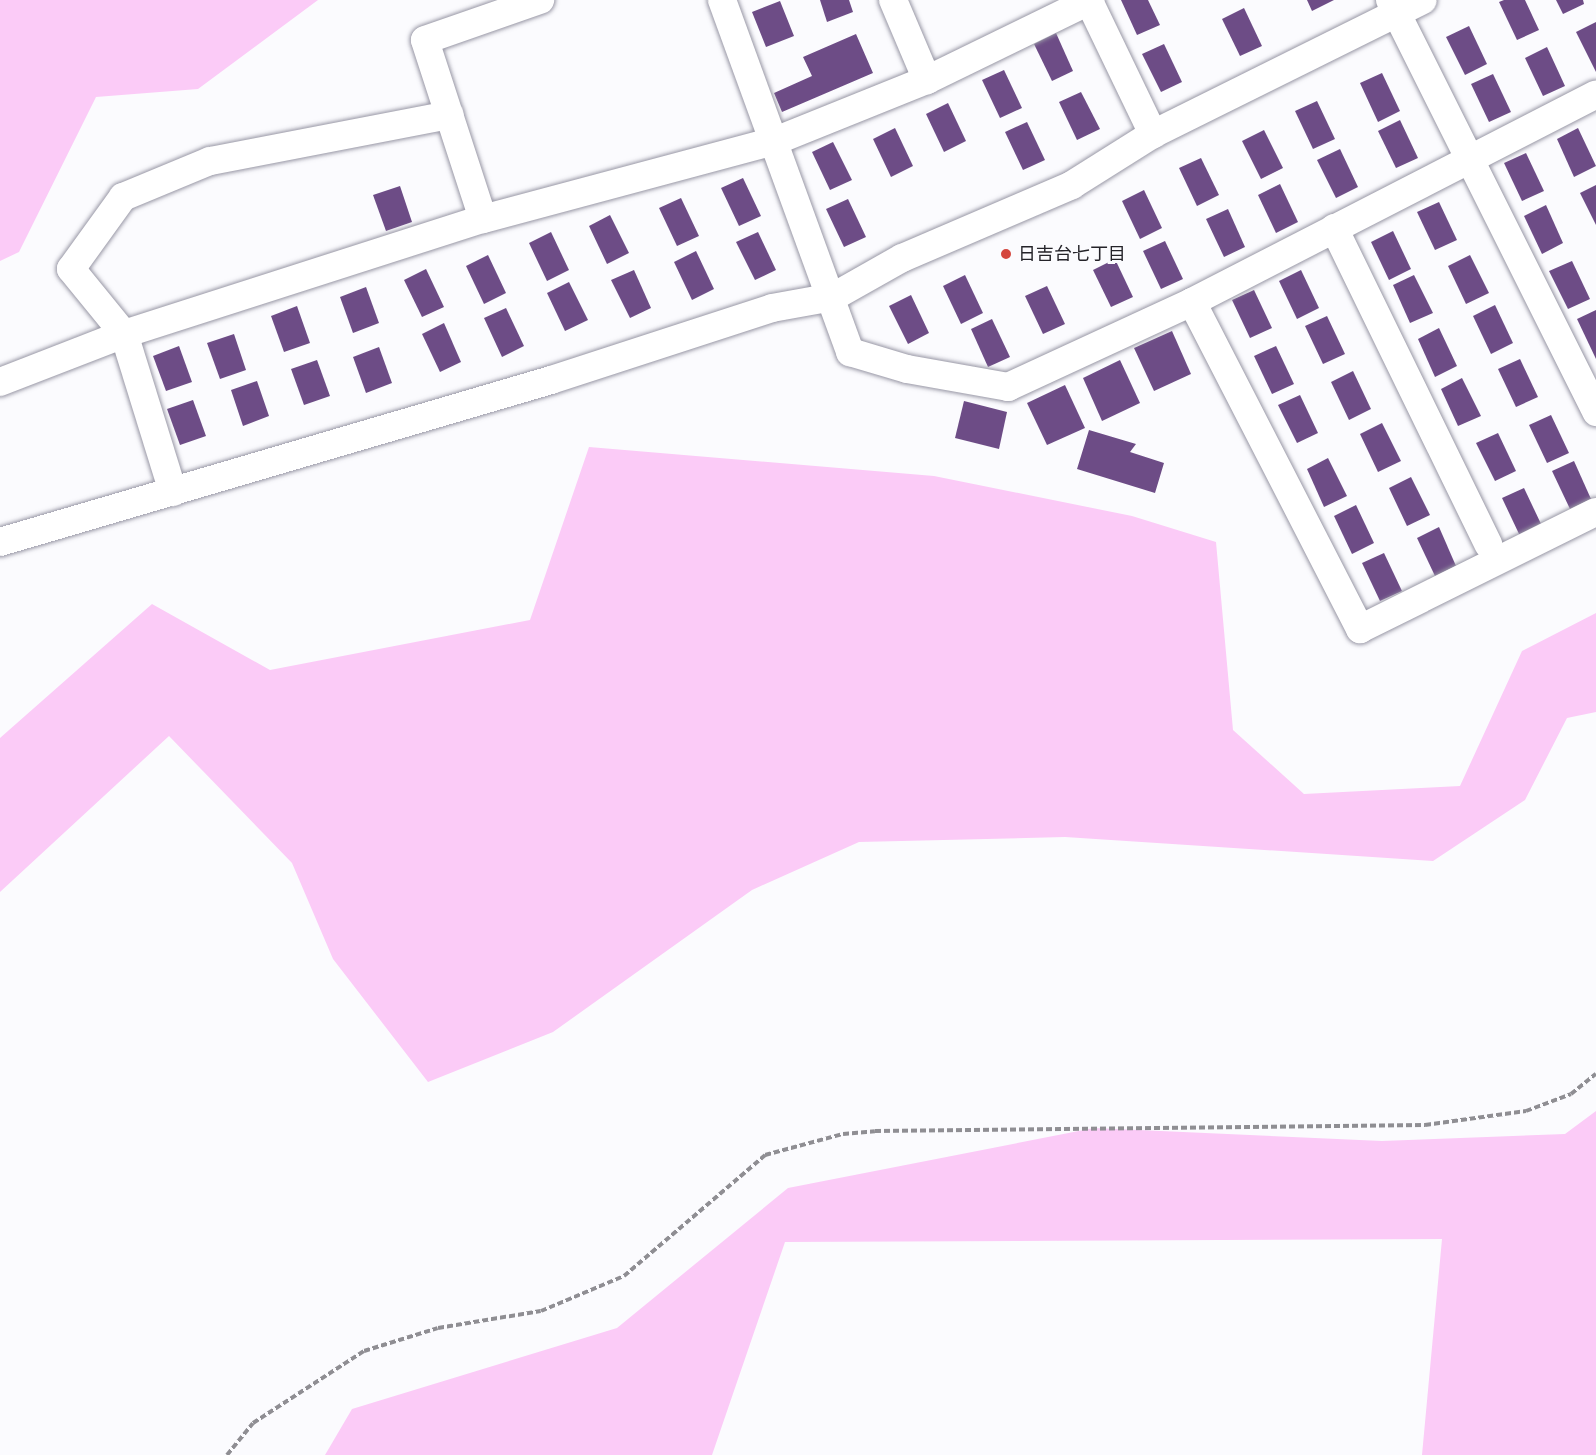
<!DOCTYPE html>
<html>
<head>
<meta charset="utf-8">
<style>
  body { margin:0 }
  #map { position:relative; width:1596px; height:1455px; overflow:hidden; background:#fbfbfe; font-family:"Crimson Pro","Noto Sans JP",serif }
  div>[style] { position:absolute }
  .green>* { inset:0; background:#fbcbf7 }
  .building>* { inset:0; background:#6d4c86 }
  .path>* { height:4px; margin-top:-2px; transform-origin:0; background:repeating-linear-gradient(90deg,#8f8e93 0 6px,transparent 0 9px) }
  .roads { filter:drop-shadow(0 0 2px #9897a5) drop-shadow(0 0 2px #9897a5) }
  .minor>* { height:28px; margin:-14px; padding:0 14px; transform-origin:14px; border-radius:14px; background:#fff }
  .dots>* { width:16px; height:16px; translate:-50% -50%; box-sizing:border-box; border:3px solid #fbfbfe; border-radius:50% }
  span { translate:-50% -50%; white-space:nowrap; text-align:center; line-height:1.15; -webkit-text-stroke:6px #fbfbfe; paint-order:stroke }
  .poi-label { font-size:18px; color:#242329 }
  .left { translate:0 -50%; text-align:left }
</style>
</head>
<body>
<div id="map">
  <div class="green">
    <div style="clip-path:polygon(0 0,318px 0,198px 89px,96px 97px,19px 252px,0 261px)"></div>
    <div style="clip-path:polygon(589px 447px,934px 476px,1132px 516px,1216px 542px,1233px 730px,1304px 794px,1460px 786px,1522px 651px,1596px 613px,1596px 712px,1567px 718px,1525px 800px,1433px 861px,1065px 837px,859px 842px,752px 890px,553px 1032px,428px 1082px,333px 959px,292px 863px,169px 736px,0 892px,0 738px,152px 604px,270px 670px,530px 620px)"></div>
    <div style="clip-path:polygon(1596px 1111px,1596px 1455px,1422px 1455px,1442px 1239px,785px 1242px,712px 1455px,325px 1455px,352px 1409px,617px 1328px,788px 1188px,1094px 1128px,1382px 1141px,1565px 1134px)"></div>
  </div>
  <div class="building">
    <div style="clip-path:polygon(820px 0,849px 0,853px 12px,827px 22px)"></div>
    <div style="clip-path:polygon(1121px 0,1148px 0,1160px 25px,1137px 35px)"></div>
    <div style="clip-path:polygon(1307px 0,1334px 0,1312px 11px)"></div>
    <div style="clip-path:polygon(1504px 0,1525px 0,1539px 30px,1517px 40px,1499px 2px)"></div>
    <div style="clip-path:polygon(1556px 0,1583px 0,1584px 4px,1563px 14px)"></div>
    <div style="clip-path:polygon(780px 1px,794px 36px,766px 47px,752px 12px)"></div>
    <div style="clip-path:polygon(1244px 8px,1262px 46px,1240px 56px,1222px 19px)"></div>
    <div style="clip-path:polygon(1596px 22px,1596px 72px,1576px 32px)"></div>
    <div style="clip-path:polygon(1469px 26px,1487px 64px,1465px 75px,1446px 37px)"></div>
    <div style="clip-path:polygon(1056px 33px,1073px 71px,1052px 81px,1034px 44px)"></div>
    <div style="clip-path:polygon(856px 34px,873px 73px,782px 112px,774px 93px,812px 76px,803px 57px)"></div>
    <div style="clip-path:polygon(1164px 44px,1182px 82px,1161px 92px,1142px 54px)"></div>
    <div style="clip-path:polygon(1547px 47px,1565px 86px,1543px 96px,1525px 58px)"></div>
    <div style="clip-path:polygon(1004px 70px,1022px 108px,1000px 118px,982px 80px)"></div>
    <div style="clip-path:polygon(1382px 73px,1400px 111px,1378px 122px,1360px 83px)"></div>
    <div style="clip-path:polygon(1493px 74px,1511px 112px,1489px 122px,1471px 84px)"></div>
    <div style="clip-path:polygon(1081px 92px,1100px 129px,1077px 140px,1059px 102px)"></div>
    <div style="clip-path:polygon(1317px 101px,1335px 139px,1313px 149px,1295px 111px)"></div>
    <div style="clip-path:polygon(948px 103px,966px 141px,944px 152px,926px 114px)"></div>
    <div style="clip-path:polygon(1400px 120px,1418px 158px,1396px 168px,1378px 131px)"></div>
    <div style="clip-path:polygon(1027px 122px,1045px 160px,1023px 170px,1005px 132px)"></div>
    <div style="clip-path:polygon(895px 128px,913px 166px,891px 177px,873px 139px)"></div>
    <div style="clip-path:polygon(1578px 128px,1596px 166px,1574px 177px,1557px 139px)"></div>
    <div style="clip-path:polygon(1264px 130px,1283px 168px,1261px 179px,1242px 141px)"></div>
    <div style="clip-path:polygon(833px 142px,852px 180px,830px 190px,812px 152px)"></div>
    <div style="clip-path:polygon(1340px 149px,1358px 187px,1336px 198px,1317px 160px)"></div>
    <div style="clip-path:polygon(1526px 153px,1544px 191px,1522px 201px,1504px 163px)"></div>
    <div style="clip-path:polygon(1201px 158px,1219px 195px,1197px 206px,1179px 168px)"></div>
    <div style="clip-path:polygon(743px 178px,761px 216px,739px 226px,721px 188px)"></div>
    <div style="clip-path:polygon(1280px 184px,1298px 222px,1276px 233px,1258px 195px)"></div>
    <div style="clip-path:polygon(1596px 185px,1596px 225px,1580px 193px)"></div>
    <div style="clip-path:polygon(400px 186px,412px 222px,386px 231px,373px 195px)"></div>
    <div style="clip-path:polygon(1144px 190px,1162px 228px,1140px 239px,1122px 201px)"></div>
    <div style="clip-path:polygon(681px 198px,699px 236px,677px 246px,659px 208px)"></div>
    <div style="clip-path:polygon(848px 199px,866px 237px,844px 247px,826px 209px)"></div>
    <div style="clip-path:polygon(1439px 202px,1457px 240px,1435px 250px,1417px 212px)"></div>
    <div style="clip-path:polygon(1546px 205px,1563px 243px,1542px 254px,1524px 216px)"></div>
    <div style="clip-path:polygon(1228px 209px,1245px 247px,1224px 257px,1206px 219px)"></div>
    <div style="clip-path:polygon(610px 215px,629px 253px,607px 264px,589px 226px)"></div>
    <div style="clip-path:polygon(1393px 231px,1411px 269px,1389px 280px,1371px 242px)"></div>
    <div style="clip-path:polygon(551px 232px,569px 270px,547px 281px,529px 243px)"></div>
    <div style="clip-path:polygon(758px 232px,776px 270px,755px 280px,736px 242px)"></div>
    <div style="clip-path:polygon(1165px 241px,1183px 279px,1161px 289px,1143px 251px)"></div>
    <div style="clip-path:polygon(696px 251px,714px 289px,692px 300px,674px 262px)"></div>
    <div style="clip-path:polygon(488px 255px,506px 293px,484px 304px,466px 266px)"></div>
    <div style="clip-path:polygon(1470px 255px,1489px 293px,1466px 304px,1448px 266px)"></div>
    <div style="clip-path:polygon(1115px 259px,1133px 297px,1111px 307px,1093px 270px)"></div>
    <div style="clip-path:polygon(1572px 261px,1590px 299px,1568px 309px,1549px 271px)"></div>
    <div style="clip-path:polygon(426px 269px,444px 307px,422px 317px,404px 280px)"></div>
    <div style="clip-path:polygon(634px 270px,651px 308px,630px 318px,611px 280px)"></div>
    <div style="clip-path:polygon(1301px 270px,1319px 308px,1297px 319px,1279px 281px)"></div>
    <div style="clip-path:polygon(965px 275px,983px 313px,961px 324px,943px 286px)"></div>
    <div style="clip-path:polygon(1414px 275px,1433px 313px,1410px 323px,1393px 285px)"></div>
    <div style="clip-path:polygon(569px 282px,588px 320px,565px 331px,547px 293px)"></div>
    <div style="clip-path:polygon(1047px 286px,1065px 324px,1043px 334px,1025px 296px)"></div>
    <div style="clip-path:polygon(366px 287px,379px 323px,353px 333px,340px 297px)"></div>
    <div style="clip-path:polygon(1254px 290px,1272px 328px,1250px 338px,1232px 300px)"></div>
    <div style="clip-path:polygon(911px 295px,929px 333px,908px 344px,889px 306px)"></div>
    <div style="clip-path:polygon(1495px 305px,1513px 343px,1491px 354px,1473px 316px)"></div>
    <div style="clip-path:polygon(297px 306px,310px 343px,284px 352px,271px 316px)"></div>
    <div style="clip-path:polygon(506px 308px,524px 346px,502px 357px,484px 318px)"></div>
    <div style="clip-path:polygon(1596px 310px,1596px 359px,1577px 319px)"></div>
    <div style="clip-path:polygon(1327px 316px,1345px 354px,1323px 364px,1305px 326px)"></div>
    <div style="clip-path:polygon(992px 319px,1010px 357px,988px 367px,971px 329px)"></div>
    <div style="clip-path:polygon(444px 323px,461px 362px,440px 372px,422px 334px)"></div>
    <div style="clip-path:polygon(1439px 328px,1457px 366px,1435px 377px,1418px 339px)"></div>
    <div style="clip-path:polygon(1172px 331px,1191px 374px,1154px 391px,1134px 348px)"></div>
    <div style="clip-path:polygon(234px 334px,246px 370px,220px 379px,207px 343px)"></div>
    <div style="clip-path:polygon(179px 346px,192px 382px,166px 391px,153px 356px)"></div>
    <div style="clip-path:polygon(1276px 346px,1294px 384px,1272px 394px,1254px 356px)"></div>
    <div style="clip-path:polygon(379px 347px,392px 383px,366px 393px,353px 357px)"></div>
    <div style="clip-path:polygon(1520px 359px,1538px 397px,1516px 407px,1498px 369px)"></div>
    <div style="clip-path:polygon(317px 360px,330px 396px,304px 405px,291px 369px)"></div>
    <div style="clip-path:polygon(1120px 360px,1140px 403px,1102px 421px,1083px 378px)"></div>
    <div style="clip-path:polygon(1353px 371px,1371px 409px,1349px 420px,1331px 382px)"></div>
    <div style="clip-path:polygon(1462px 378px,1481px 416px,1458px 426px,1441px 389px)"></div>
    <div style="clip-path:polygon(257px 381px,269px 416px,243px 426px,231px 390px)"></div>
    <div style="clip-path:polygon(1065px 385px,1085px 428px,1047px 445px,1027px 403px)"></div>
    <div style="clip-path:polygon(1300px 395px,1318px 433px,1297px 443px,1278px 405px)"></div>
    <div style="clip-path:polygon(193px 400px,206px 436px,180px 445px,167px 409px)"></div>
    <div style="clip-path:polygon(964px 401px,1007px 412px,999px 449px,955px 438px)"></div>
    <div style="clip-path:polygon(1551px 415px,1569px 453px,1547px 463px,1529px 425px)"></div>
    <div style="clip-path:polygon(1382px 423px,1401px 461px,1378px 472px,1360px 434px)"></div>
    <div style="clip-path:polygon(1089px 430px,1136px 444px,1130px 452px,1164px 463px,1155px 493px,1077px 469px)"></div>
    <div style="clip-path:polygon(1498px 433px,1516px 471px,1495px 481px,1476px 443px)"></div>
    <div style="clip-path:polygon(1328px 458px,1347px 496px,1324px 507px,1307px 469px)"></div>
    <div style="clip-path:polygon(1574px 461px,1591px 499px,1570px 509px,1552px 471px)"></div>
    <div style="clip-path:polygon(1411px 477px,1430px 515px,1407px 526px,1389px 488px)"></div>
    <div style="clip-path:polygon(1524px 488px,1542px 526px,1520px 536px,1502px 498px)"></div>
    <div style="clip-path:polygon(1356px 505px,1374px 543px,1352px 554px,1334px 516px)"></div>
    <div style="clip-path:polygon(1439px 527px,1456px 566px,1435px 576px,1417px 538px)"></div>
    <div style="clip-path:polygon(1384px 553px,1402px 591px,1380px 601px,1362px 563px)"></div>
  </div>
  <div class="path">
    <div style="left:227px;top:1455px;width:41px;rotate:-50.9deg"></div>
    <div style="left:253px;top:1423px;width:132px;rotate:-33deg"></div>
    <div style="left:364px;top:1351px;width:77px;rotate:-17.3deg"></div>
    <div style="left:438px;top:1328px;width:104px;rotate:-9.4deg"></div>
    <div style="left:541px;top:1311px;width:90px;rotate:-22.9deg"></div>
    <div style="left:624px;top:1276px;width:186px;rotate:-40.6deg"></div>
    <div style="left:765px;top:1155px;width:81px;rotate:-15.1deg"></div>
    <div style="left:843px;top:1134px;width:32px;rotate:-5deg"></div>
    <div style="left:875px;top:1131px;width:550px;rotate:-0.63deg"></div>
    <div style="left:1425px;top:1125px;width:102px;rotate:-7.9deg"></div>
    <div style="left:1526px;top:1111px;width:48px;rotate:-20.7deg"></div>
    <div style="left:1571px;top:1094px;width:32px;rotate:-39deg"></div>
  </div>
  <div class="roads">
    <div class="minor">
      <div style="left:722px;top:0;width:375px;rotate:70deg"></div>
      <div style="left:850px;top:352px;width:59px;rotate:16.6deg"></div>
      <div style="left:907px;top:369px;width:103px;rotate:10.1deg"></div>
      <div style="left:1008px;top:387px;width:203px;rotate:-24.8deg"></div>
      <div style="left:1192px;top:302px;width:454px;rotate:-27.2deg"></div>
      <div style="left:893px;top:0;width:87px;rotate:67deg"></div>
      <div style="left:1390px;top:0;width:461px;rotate:63.4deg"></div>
      <div style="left:1089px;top:1px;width:148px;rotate:64.3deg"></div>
      <div style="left:483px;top:219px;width:188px;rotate:-108deg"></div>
      <div style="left:425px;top:40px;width:122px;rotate:-19.2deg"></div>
      <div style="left:1334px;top:228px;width:352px;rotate:64deg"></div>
      <div style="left:1192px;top:302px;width:368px;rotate:62.8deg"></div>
      <div style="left:1360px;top:629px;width:263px;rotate:-26.4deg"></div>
      <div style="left:0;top:382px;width:133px;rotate:-21.2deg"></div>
      <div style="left:124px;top:334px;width:377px;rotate:-17.8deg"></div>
      <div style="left:483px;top:219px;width:302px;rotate:-15deg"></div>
      <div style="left:775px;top:141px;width:164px;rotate:-21.9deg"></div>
      <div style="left:927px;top:80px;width:182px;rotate:-26deg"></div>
      <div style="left:173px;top:492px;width:165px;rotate:-107.2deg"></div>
      <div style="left:124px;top:334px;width:84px;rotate:-129.2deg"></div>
      <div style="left:71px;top:269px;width:89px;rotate:-54.2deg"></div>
      <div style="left:123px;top:197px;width:94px;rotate:-22.5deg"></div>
      <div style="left:210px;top:161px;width:244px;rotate:-10.9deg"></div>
      <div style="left:0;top:542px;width:574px;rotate:-16.38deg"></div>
      <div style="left:551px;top:380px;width:232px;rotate:-18deg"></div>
      <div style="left:772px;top:308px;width:62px;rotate:-10.2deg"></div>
      <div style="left:833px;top:297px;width:79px;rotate:-29.5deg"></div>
      <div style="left:902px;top:258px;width:185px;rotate:-23.2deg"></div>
      <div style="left:1072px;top:185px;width:96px;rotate:-32.2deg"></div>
      <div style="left:1153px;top:134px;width:301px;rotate:-26.4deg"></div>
    </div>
  </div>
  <div class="dots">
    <div style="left:1006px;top:254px;background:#d4463e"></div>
  </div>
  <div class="poi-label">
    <span class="left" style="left:1018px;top:254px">日吉台七丁目</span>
  </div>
</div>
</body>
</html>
